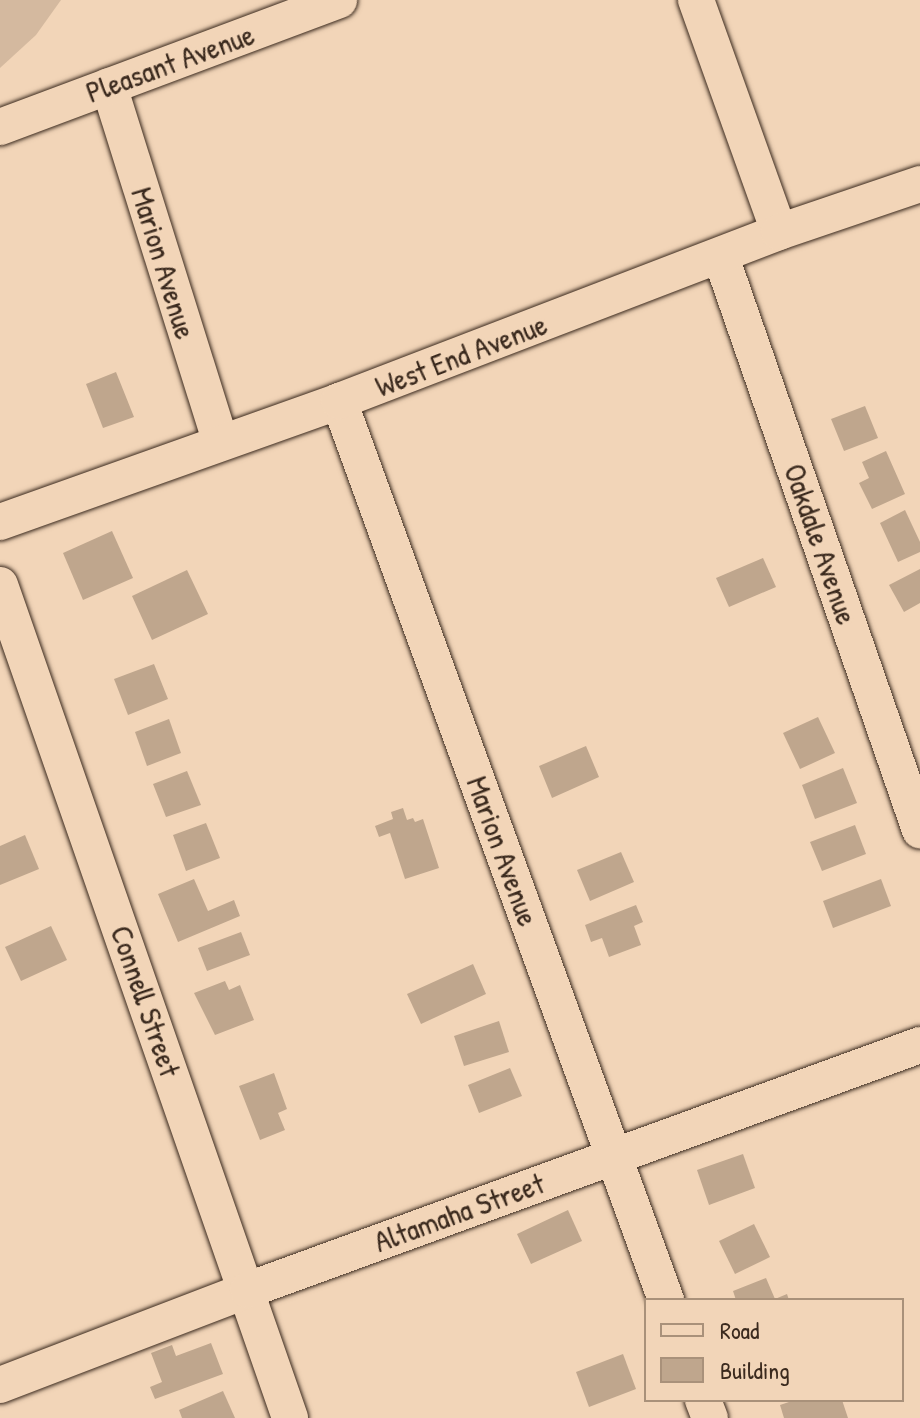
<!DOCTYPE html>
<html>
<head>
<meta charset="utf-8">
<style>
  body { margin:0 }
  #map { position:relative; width:920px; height:1418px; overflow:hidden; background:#f2d5b8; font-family:"Patrick Hand",sans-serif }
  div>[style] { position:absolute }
  .green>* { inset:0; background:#d4b99f }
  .building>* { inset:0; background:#bfa68d }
  .roads { filter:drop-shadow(0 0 2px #3b2a1e) drop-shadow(0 0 2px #3b2a1e) }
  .minor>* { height:36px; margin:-18px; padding:0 18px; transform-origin:18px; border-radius:18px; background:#f2d5b8 }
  span { translate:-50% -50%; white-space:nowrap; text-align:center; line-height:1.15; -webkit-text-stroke:6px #f2d5b8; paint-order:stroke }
  .street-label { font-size:30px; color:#3b2a1e }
  .legend { position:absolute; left:644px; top:1298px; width:260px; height:104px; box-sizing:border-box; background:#f2d5b8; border:2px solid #a9917a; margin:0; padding:10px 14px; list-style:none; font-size:24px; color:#3b2a1e }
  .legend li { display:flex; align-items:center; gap:16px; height:40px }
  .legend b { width:40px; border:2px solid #a9917a }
</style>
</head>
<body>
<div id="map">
  <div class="green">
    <div style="clip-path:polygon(0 0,61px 0,36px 35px,0 68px)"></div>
  </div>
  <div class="building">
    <div style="clip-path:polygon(116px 372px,134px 417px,103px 428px,86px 384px)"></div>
    <div style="clip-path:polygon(865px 406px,878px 438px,844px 451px,831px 419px)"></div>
    <div style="clip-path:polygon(886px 451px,905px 494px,872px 509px,859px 483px,869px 478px,862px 462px)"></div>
    <div style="clip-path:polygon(905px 510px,920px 542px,920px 552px,898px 562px,880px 523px)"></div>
    <div style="clip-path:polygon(112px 531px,133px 578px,83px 600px,63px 553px)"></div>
    <div style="clip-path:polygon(763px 558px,776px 587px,729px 607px,716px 578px)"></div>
    <div style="clip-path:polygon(920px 569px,920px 603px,904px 612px,889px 585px)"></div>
    <div style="clip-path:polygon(187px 570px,208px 614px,152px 640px,132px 596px)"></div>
    <div style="clip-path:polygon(154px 664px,168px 699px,128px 715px,114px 679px)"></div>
    <div style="clip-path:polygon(818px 717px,835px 753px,800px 769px,783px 733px)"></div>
    <div style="clip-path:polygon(169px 719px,181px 753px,147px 766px,135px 732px)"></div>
    <div style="clip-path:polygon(586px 746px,599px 777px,552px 798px,539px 766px)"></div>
    <div style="clip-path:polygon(843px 768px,857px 803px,815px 819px,802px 785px)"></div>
    <div style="clip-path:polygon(187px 771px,201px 805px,166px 817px,153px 784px)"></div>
    <div style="clip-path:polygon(403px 808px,407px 820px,413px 818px,415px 822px,423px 819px,439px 868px,405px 879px,390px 833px,379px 837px,375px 826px,393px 819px,391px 812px)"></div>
    <div style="clip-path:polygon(206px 823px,220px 858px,186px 871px,173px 835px)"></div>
    <div style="clip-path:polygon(855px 825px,866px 854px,822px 871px,810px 842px)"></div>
    <div style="clip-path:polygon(25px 835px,39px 869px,0 885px,0 846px)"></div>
    <div style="clip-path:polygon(621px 852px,634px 882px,590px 901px,577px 870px)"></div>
    <div style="clip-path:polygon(194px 879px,208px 911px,234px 900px,240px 916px,178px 942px,158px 894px)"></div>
    <div style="clip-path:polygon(881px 879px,891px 906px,833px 928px,823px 901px)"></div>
    <div style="clip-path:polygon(636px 905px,643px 922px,634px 926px,641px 945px,609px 957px,602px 938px,591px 942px,585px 925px)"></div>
    <div style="clip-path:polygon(51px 926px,67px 960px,21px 981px,5px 947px)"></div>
    <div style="clip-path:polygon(241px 932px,250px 955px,207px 971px,198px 948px)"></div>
    <div style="clip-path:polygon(473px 964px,486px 994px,421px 1024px,407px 994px)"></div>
    <div style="clip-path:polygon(225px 981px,229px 990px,240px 985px,254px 1020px,215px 1035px,194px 993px)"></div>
    <div style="clip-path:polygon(499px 1021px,509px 1052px,464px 1066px,454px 1036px)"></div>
    <div style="clip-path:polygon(510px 1068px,522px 1096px,479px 1113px,468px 1085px)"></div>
    <div style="clip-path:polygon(274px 1073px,287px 1109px,278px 1113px,285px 1130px,260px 1140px,239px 1086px)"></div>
    <div style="clip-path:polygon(743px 1154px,755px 1188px,709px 1205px,697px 1170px)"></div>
    <div style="clip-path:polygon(568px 1210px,582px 1241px,531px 1264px,517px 1234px)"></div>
    <div style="clip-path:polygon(754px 1224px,770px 1257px,735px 1274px,719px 1241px)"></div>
    <div style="clip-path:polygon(766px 1278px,775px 1299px,787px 1294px,789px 1300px,736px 1300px,733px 1291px)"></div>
    <div style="clip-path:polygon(211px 1343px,223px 1374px,155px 1399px,150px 1387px,162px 1382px,151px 1353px,172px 1345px,176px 1356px)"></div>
    <div style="clip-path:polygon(623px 1354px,636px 1389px,589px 1407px,576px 1372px)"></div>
    <div style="clip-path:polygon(223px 1391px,235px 1418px,182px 1418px,179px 1410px)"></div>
    <div style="clip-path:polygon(795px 1400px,842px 1400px,848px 1418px,784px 1418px,780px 1405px)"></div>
  </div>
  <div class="roads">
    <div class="minor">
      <div style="left:696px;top:0;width:246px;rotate:70.3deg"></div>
      <div style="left:109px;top:86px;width:372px;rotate:72.6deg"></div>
      <div style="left:0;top:127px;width:362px;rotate:-20.5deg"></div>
      <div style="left:721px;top:257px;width:607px;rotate:70.85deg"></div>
      <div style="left:339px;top:401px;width:957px;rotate:70.01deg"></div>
      <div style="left:0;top:522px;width:360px;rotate:-19.6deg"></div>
      <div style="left:339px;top:401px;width:471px;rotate:-21deg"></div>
      <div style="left:779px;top:232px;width:149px;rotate:-18.8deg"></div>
      <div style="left:0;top:585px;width:882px;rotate:70.8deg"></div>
      <div style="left:0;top:1385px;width:266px;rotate:-21deg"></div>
      <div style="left:248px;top:1290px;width:715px;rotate:-20.03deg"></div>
      <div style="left:703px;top:1400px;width:19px;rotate:69deg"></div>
    </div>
  </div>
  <div class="street-label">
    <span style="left:170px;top:63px;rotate:-20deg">Pleasant Avenue</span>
    <span style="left:164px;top:263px;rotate:73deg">Marion Avenue</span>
    <span style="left:461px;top:355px;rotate:-21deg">West End Avenue</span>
    <span style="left:821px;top:544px;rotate:71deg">Oakdale Avenue</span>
    <span style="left:503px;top:851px;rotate:70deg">Marion Avenue</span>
    <span style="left:146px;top:1001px;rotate:71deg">Connell Street</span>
    <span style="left:459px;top:1212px;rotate:-20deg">Altamaha Street</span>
  </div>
  <ul class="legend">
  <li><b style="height:10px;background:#f2d5b8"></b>Road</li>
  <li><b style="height:22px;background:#bfa68d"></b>Building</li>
  </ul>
</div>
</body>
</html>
